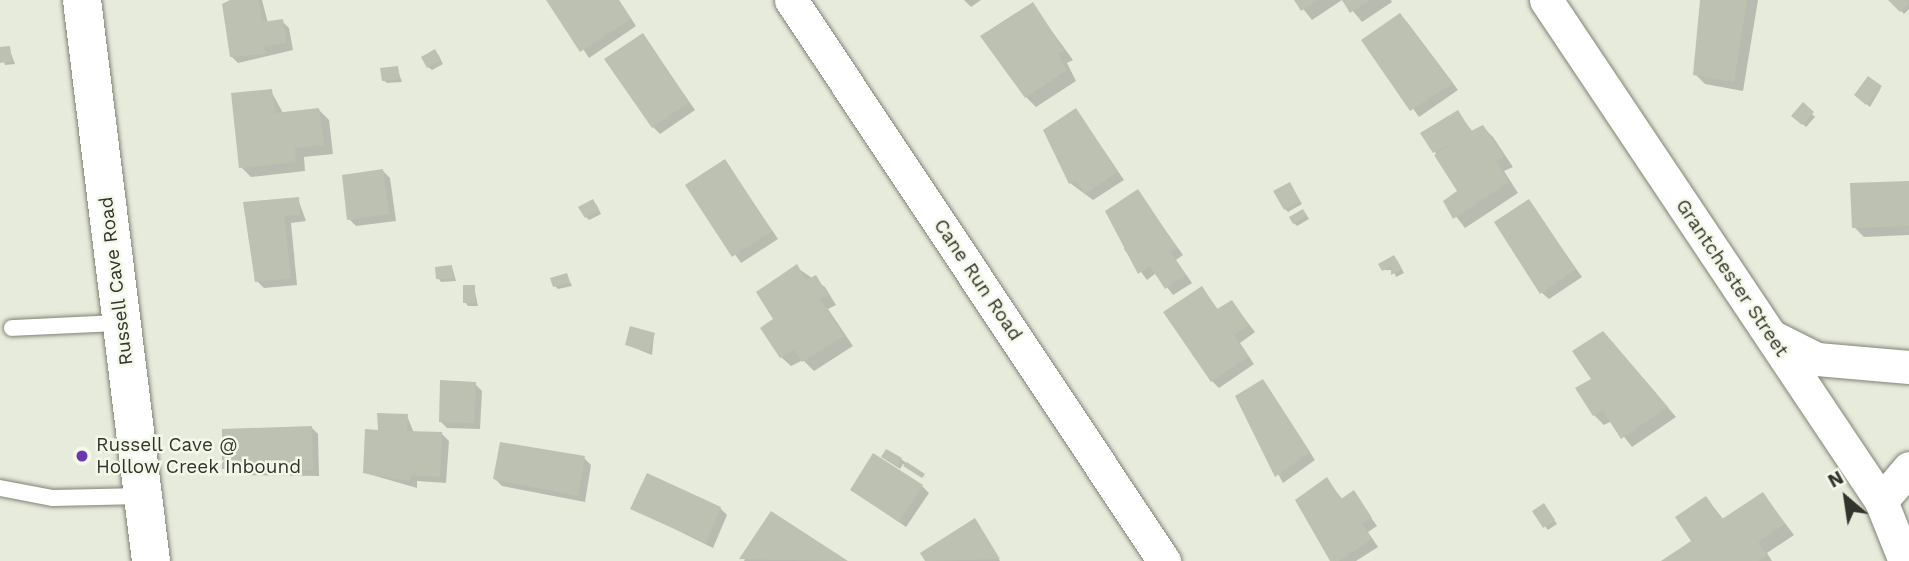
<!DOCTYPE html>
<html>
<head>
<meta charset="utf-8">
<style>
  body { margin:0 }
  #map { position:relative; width:1909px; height:561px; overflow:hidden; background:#e7ebdc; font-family:"Work Sans",sans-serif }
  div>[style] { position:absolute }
  .shadow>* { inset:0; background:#0003 }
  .building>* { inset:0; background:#bdc1b2 }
  .roads { filter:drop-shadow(0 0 2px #808375) drop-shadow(0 0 2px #808375) }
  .lane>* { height:16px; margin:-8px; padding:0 8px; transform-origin:8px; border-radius:8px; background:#fff }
  .street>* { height:33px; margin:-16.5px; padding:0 16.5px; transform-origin:16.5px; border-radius:16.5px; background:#fff }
  .secondary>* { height:38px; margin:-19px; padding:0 19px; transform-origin:19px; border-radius:19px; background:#fff }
  .dots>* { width:19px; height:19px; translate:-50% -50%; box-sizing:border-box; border:4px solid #f4f8e9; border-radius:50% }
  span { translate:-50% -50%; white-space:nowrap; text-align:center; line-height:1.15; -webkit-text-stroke:5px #f4f8e9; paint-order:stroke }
  .street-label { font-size:19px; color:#31332d }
  .poi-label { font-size:19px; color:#31332d }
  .left { translate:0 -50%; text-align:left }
  .north { position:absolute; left:1811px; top:463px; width:70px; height:70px; -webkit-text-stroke:5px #f4f8e9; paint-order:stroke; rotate:331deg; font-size:19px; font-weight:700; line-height:28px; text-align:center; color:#31332d }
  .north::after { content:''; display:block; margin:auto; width:24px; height:32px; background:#31332d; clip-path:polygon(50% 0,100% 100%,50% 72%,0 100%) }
</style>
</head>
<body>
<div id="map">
  <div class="shadow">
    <div style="clip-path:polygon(232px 0,262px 0,268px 23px,282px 21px,289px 28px,293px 50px,238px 63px,231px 56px)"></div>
    <div style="clip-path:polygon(551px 0,619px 0,636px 26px,589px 58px)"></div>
    <div style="clip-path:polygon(964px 0,981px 0,971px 7px)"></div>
    <div style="clip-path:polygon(1296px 0,1342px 0,1312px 20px)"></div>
    <div style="clip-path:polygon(1344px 0,1391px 0,1392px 2px,1362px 22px)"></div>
    <div style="clip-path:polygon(1704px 0,1758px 0,1743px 91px,1705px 84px,1695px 74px)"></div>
    <div style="clip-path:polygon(1890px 0,1909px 0,1909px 9px,1904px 14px)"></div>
    <div style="clip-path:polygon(1032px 4px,1073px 60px,1067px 63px,1076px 81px,1036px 107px,1026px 97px)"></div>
    <div style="clip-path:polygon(1407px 22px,1458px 90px,1419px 117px,1364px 40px)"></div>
    <div style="clip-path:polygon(643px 35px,695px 110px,660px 134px,653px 127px)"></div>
    <div style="clip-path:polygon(9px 48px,15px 64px,5px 65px,0 49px)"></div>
    <div style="clip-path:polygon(438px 54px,443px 64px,432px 70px,428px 67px)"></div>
    <div style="clip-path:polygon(397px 68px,402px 82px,387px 83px,383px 80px)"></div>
    <div style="clip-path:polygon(1881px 88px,1870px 107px,1856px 95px)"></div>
    <div style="clip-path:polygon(271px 91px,283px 113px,319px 110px,329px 120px,333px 154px,304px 157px,305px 171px,251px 177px,241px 167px)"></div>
    <div style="clip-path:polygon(1803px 105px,1815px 117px,1806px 127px,1793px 115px)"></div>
    <div style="clip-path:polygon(1457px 112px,1473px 132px,1483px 127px,1493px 137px,1513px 167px,1504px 171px,1518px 193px,1465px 228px,1445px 202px,1460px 191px,1435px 152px)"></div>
    <div style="clip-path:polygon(1082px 118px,1124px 180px,1093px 200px,1070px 183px)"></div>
    <div style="clip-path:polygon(725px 161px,778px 239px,741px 263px,688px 186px)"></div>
    <div style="clip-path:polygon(383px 171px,390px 178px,396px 221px,356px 226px,349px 219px)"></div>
    <div style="clip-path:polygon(1909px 182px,1909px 235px,1864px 237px,1854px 227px)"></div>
    <div style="clip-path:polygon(1290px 184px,1302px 204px,1288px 212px,1285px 209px)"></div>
    <div style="clip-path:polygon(1138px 192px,1183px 255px,1176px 260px,1192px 283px,1173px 295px,1156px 273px,1147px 280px,1124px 249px)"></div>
    <div style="clip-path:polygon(298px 199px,306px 221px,291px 223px,297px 285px,264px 288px,257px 281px,245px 204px)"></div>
    <div style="clip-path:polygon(1528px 201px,1582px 277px,1549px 299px,1542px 293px)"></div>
    <div style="clip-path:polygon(596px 204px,601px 214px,589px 220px,586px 217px)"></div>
    <div style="clip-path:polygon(1306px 214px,1309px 219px,1297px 226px,1294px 223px)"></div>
    <div style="clip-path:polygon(1397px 260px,1404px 273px,1396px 277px,1393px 270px,1384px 270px)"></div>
    <div style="clip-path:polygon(452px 267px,456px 281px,441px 282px,438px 278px)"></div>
    <div style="clip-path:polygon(796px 267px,825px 287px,836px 305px,828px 309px,853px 346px,814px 371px,803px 360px,791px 366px,781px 357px,776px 319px)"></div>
    <div style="clip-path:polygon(567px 275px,572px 286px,558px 289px,555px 286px)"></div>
    <div style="clip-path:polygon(474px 287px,478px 306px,468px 306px,465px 302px)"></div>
    <div style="clip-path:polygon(1202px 288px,1219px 311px,1232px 302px,1255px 332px,1240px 343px,1254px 364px,1219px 388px,1212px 381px)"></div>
    <div style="clip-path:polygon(654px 335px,652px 355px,627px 345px)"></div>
    <div style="clip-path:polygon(1613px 343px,1676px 417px,1632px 447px,1612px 421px,1604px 425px,1594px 415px,1577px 388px,1593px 379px)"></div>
    <div style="clip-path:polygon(1263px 381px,1315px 460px,1283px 483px,1237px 397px)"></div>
    <div style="clip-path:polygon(475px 384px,482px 391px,480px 429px,447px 428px,440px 421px)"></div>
    <div style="clip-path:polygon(407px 416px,414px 433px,442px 434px,449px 441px,446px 483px,417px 481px,417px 488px,365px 473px,379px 431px)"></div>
    <div style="clip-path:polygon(311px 427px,318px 434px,319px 476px,231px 475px,224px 468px)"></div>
    <div style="clip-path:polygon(884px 457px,901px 459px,927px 478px,903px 464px,900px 469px)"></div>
    <div style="clip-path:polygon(584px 458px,591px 465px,585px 502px,502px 486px,495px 479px)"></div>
    <div style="clip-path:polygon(1327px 480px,1343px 500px,1353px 493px,1377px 526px,1368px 532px,1378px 547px,1356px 561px,1332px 561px)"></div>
    <div style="clip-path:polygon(922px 486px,929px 493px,906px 527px,852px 490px)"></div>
    <div style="clip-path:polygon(1763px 494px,1794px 535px,1767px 553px,1772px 561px,1664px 561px,1694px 541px,1706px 498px,1724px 520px)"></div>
    <div style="clip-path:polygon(632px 508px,720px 508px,727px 515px,713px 548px)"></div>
    <div style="clip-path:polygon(1547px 509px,1557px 524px,1548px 530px,1534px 512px)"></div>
    <div style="clip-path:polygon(771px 513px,845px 561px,744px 561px)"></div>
    <div style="clip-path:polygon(975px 521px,1000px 561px,927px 561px,923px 554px)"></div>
  </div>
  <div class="building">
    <div style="clip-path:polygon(230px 0,259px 0,262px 22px,283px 19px,287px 43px,264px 46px,266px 54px,230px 57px,222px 4px)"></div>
    <div style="clip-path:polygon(546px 0,618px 0,631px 19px,580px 52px)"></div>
    <div style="clip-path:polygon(1294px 0,1318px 0,1301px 11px)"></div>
    <div style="clip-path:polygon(1342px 0,1370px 0,1350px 13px)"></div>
    <div style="clip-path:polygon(1700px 0,1747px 0,1734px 82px,1693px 75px)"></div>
    <div style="clip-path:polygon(1888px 0,1909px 0,1909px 3px,1900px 12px)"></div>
    <div style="clip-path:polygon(1033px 2px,1064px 50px,1058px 53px,1067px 70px,1025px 98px,980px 36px)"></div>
    <div style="clip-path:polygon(1400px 13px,1453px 83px,1410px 111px,1361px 40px)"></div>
    <div style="clip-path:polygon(643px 33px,689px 102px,652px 128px,604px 59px)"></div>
    <div style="clip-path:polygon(10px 46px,12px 61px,0 63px,0 47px)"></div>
    <div style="clip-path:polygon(435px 49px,441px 60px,427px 68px,421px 57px)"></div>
    <div style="clip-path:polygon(398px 66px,400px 79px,382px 81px,380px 68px)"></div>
    <div style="clip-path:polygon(1868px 76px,1882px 86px,1866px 105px,1854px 95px)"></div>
    <div style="clip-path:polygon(272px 89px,275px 113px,319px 108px,324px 145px,295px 148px,296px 162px,239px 168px,231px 93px)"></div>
    <div style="clip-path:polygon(1803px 102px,1814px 112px,1802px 125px,1791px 116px)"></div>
    <div style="clip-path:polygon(1076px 108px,1118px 172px,1085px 194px,1075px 180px,1069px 184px,1043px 130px)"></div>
    <div style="clip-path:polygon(1458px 110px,1471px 131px,1483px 125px,1504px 156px,1496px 161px,1509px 182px,1453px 219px,1443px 201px,1457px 191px,1434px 155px,1457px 141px,1433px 153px,1420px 133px)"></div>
    <div style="clip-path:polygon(725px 159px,772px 231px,732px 257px,685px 185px)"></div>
    <div style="clip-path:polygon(383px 169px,389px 214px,347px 220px,342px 175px)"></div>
    <div style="clip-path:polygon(1909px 181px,1909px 226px,1852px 228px,1850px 183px)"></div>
    <div style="clip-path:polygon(1290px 182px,1300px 201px,1284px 210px,1273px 191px)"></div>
    <div style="clip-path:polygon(1138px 189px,1177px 248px,1170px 252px,1186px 275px,1165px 289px,1150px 266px,1138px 274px,1105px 211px)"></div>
    <div style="clip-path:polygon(299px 197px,300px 215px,284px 216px,291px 278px,255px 282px,243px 202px)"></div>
    <div style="clip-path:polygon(593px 199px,599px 210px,585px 218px,578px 207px)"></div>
    <div style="clip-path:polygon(1529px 199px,1576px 269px,1540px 294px,1494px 222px)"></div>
    <div style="clip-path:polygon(1303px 209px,1307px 216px,1293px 224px,1289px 217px)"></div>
    <div style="clip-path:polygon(1394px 255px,1402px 269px,1391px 275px,1391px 266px,1382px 271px,1378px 264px)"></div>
    <div style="clip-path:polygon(797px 264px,806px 280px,816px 275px,828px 295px,820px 299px,844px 336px,802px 362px,794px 350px,780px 358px,760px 328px,773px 319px,756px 292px)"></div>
    <div style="clip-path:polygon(452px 265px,453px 279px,436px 279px,435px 267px)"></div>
    <div style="clip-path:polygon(567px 273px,570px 283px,553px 287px,550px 278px)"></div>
    <div style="clip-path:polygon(463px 285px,475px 285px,475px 303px,463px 303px)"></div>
    <div style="clip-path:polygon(1202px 286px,1217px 309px,1232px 300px,1249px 325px,1234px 335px,1248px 357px,1211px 382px,1163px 312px)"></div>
    <div style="clip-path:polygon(630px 326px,655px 333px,649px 352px,625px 345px)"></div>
    <div style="clip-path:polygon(1603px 331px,1668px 407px,1621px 439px,1603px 411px,1593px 416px,1575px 388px,1591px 379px,1572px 351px)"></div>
    <div style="clip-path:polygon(1263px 379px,1310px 452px,1275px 477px,1235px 396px)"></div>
    <div style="clip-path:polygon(440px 380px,476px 382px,474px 423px,439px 422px)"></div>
    <div style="clip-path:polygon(377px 413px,408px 414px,407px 431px,442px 432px,440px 477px,411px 475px,409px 481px,363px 473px,365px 429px,378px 430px)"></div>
    <div style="clip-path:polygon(312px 426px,313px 470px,222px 469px,222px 429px)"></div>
    <div style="clip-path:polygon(500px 442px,585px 456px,578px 496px,493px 479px)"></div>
    <div style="clip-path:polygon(886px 449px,902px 458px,897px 467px,881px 457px)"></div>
    <div style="clip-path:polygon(873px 453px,923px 485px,899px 522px,850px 490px)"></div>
    <div style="clip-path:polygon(907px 462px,925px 474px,922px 478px,903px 466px)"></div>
    <div style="clip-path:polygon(647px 473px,721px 507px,706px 543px,630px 509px)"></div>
    <div style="clip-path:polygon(1327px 477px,1341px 499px,1354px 490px,1372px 518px,1362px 524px,1372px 539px,1339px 561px,1330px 561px,1295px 500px)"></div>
    <div style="clip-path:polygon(1763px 492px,1785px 524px,1758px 542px,1767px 555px,1759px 561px,1661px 561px,1691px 541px,1675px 517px,1706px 496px,1722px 519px)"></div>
    <div style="clip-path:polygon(1544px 503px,1555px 520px,1543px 528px,1532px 511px)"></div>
    <div style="clip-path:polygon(771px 511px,848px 561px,739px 559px)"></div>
    <div style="clip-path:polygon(975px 518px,1000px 559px,925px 561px,920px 553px)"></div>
  </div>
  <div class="roads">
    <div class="lane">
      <div style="left:12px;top:328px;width:108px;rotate:-2.7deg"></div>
      <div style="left:0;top:488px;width:54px;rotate:10.7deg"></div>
      <div style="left:53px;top:498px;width:90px;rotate:-1.3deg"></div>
    </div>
    <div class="street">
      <div style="left:791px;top:0;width:674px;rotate:56.38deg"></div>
      <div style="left:1546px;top:0;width:603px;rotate:56.23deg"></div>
      <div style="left:1881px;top:501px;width:65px;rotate:68.2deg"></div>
      <div style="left:1773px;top:337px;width:49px;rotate:26.6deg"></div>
      <div style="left:1817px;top:359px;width:92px;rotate:5deg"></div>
      <div style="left:1881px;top:501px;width:43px;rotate:-49.7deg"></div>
    </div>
    <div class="secondary">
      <div style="left:82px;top:0;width:565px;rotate:82.99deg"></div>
    </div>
  </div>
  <div class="dots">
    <div style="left:82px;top:456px;background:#6a38af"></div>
  </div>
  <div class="street-label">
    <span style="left:1732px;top:278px;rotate:56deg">Grantchester Street</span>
    <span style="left:978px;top:280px;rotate:56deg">Cane Run Road</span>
    <span style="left:116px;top:281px;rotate:-97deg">Russell Cave Road</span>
  </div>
  <div class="poi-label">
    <span class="left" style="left:96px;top:456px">Russell Cave @<br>Hollow Creek Inbound</span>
  </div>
  <div class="north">N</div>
</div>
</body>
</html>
